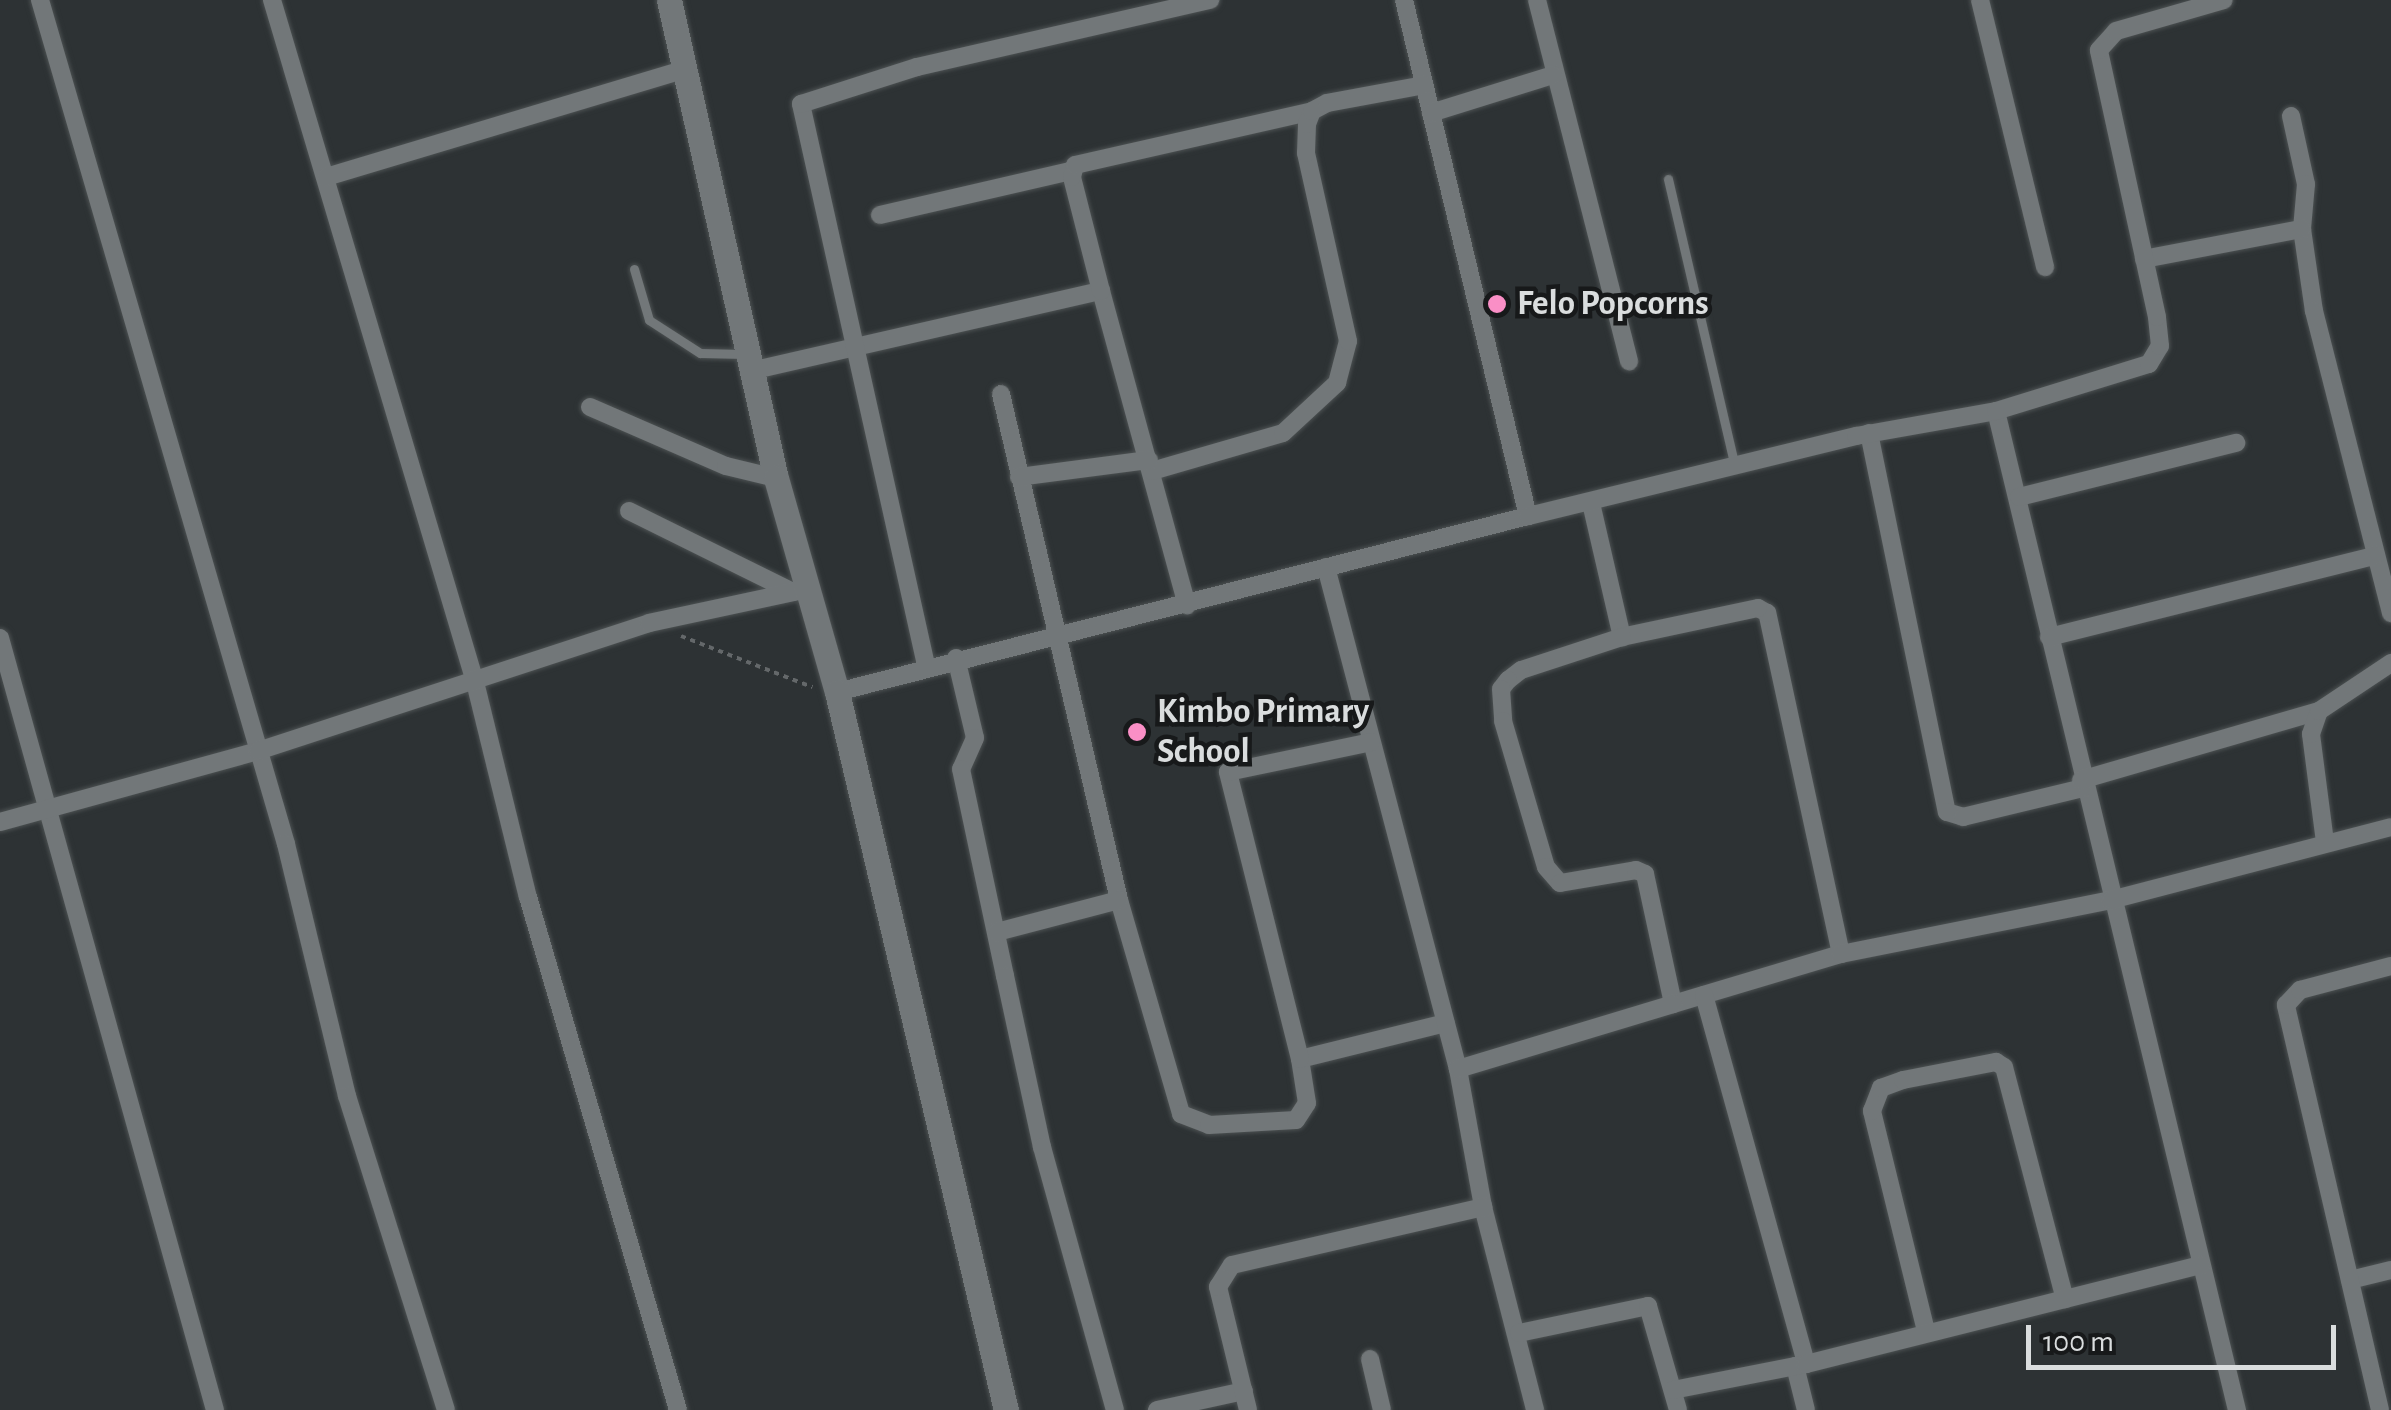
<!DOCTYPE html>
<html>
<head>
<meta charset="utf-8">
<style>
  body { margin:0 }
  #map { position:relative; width:2391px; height:1410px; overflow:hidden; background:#2d3234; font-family:"Alegreya Sans",sans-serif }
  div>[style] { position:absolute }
  .path>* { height:4px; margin-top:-2px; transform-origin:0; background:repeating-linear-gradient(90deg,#64686a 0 5px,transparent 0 10px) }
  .roads { filter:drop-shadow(0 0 2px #4c5152) drop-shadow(0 0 2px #4c5152) }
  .lane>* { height:9px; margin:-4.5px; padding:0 4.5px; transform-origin:4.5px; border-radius:4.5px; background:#727779 }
  .street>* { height:18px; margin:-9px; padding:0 9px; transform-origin:9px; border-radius:9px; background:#727779 }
  .secondary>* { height:25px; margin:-12.5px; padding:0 12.5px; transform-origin:12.5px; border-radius:12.5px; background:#727779 }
  .dots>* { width:28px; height:28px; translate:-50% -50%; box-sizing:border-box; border:5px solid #17191a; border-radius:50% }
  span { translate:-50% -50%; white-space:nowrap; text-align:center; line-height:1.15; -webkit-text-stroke:9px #17191a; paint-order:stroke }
  .poi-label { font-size:35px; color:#daddde; font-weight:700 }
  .left { translate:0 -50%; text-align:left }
  .scale { position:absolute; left:2026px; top:1325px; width:310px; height:45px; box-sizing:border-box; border:5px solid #daddde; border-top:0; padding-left:12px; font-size:30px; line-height:35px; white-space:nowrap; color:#daddde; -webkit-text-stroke:8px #17191a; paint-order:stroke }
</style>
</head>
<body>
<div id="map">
  <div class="path">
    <div style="left:681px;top:636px;width:141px;rotate:21.3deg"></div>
  </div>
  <div class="roads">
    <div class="lane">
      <div style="left:1668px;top:179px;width:296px;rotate:76.9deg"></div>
      <div style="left:634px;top:269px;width:53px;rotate:73.6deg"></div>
      <div style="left:649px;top:320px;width:61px;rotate:32.9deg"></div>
      <div style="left:700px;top:353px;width:44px;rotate:1.3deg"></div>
    </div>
    <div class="street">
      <div style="left:40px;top:0;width:879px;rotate:73.75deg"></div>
      <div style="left:286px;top:844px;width:259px;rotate:76.4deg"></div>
      <div style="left:347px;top:1096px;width:329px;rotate:72.5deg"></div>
      <div style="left:272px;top:0;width:712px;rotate:73.42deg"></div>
      <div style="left:475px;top:682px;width:221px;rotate:76.2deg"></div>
      <div style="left:528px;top:897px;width:534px;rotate:73.7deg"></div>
      <div style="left:1404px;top:0;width:531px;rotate:76.49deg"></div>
      <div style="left:1537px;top:0;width:373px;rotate:75.7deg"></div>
      <div style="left:1980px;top:0;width:275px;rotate:76.3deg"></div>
      <div style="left:1431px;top:113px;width:128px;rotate:-17.3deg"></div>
      <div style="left:2291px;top:116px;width:70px;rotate:77.6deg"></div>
      <div style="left:2306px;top:184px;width:45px;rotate:95.1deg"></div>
      <div style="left:2302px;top:229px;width:83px;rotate:81.7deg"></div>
      <div style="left:2314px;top:311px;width:312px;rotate:75.7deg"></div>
      <div style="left:326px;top:177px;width:376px;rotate:-16.7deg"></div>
      <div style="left:880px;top:215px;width:196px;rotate:-13deg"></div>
      <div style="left:2144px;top:259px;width:161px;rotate:-10.8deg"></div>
      <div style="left:1101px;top:291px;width:326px;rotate:74.7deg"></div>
      <div style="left:755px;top:370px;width:355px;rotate:-12.9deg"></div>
      <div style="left:1101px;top:291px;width:118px;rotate:-104.3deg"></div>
      <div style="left:1072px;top:177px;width:12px;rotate:-76deg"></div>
      <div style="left:1075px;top:165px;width:243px;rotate:-12.8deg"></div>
      <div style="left:1001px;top:394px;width:520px;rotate:76.87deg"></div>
      <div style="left:1119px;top:900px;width:223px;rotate:73.8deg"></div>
      <div style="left:1181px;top:1114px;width:30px;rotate:21deg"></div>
      <div style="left:1209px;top:1125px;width:87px;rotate:-3.3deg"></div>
      <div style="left:1296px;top:1120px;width:20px;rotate:-57deg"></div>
      <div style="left:1307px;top:1103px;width:45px;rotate:-99deg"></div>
      <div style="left:1300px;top:1059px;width:150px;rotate:-13.9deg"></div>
      <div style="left:590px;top:407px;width:148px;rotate:23.5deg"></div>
      <div style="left:726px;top:466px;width:51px;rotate:13.5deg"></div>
      <div style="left:1996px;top:411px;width:1028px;rotate:76.44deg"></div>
      <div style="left:1869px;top:433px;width:387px;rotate:78.4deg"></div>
      <div style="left:1947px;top:812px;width:17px;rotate:17deg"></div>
      <div style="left:1963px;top:817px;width:123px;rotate:-13.6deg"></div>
      <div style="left:1152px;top:471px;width:136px;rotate:-16.2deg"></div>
      <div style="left:1283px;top:433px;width:74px;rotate:-42.8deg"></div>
      <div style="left:1337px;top:383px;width:43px;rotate:-75.3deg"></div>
      <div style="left:1348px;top:341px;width:193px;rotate:-102.6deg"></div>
      <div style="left:1306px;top:153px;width:29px;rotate:-88deg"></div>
      <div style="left:1307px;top:124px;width:14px;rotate:-69deg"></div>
      <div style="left:1312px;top:111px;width:17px;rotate:-28deg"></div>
      <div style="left:1327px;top:103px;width:99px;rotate:-10.5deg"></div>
      <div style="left:1019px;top:477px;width:131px;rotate:-7.5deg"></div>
      <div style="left:2019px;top:497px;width:224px;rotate:-14deg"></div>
      <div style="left:1591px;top:503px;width:138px;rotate:77deg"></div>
      <div style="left:629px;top:511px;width:183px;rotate:26.3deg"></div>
      <div style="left:1326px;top:567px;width:519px;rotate:75.27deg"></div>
      <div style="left:1458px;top:1069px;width:140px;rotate:79.7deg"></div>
      <div style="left:1483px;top:1207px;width:210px;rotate:75.6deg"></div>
      <div style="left:2049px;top:637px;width:336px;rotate:-14deg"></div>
      <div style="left:0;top:638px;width:801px;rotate:74.44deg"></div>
      <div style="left:956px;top:658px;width:82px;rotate:76.6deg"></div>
      <div style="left:975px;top:738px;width:34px;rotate:114deg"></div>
      <div style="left:961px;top:769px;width:212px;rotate:78deg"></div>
      <div style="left:1005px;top:976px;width:175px;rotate:77.8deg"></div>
      <div style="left:1042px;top:1147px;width:273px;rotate:74.5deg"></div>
      <div style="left:926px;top:665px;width:575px;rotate:-102.56deg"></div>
      <div style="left:801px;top:104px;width:122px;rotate:-17.7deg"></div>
      <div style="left:917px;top:67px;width:301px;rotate:-12.9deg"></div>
      <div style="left:837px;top:692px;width:713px;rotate:-14.29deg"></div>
      <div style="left:1528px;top:516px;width:338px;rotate:-13.7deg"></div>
      <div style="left:1856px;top:436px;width:142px;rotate:-10.1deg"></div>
      <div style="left:1996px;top:411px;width:160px;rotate:-17.1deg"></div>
      <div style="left:2149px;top:364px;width:21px;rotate:-59deg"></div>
      <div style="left:2160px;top:346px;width:29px;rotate:-96deg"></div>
      <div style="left:2157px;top:317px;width:273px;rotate:-102.3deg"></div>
      <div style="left:2099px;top:50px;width:25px;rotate:-48deg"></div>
      <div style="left:2116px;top:31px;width:112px;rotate:-16deg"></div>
      <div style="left:2081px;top:780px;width:248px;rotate:-16.2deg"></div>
      <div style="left:0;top:822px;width:268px;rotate:-15.4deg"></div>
      <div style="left:258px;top:751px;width:411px;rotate:-18.1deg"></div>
      <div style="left:649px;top:623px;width:162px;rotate:-12.1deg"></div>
      <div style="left:2325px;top:842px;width:109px;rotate:-97.4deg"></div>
      <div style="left:2311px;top:734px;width:24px;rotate:-71deg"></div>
      <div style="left:2319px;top:711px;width:87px;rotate:-33.7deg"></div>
      <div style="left:997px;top:932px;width:126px;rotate:-14.7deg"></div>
      <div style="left:1841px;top:954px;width:349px;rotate:-102.2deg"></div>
      <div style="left:1767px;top:613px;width:10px;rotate:-151deg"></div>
      <div style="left:1758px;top:608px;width:139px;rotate:168deg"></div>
      <div style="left:1622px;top:637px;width:106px;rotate:161.9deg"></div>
      <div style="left:1521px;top:670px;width:16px;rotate:142deg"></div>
      <div style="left:1508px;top:680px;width:11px;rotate:128deg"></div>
      <div style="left:1501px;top:689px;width:32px;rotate:86deg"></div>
      <div style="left:1503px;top:721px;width:152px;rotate:73.6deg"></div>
      <div style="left:1546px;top:867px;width:21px;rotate:49deg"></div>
      <div style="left:1560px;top:883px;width:77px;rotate:-9.7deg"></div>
      <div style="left:1636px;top:870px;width:10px;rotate:24deg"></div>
      <div style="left:1645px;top:874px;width:133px;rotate:77.8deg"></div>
      <div style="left:1673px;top:1004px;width:175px;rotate:-16.6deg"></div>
      <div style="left:1841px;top:954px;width:275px;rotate:-11.3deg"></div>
      <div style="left:2111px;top:900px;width:289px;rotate:-14.6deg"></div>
      <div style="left:1704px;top:995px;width:383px;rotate:74.5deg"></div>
      <div style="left:1300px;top:1059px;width:296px;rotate:-104.1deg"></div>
      <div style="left:1228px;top:772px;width:146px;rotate:-11.8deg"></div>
      <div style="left:1458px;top:1069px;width:225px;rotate:-16.8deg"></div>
      <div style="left:2350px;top:1280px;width:42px;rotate:-13.7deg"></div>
      <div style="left:1926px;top:1331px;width:227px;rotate:-103.8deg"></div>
      <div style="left:1872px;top:1111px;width:25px;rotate:-69deg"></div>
      <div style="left:1881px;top:1088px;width:23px;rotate:-20deg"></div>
      <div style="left:1903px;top:1080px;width:95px;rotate:-11deg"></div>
      <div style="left:1996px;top:1062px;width:9px;rotate:32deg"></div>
      <div style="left:2004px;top:1067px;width:240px;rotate:75.3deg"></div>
      <div style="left:1519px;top:1333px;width:132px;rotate:-11.8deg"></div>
      <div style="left:1648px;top:1306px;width:108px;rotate:73.9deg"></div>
      <div style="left:1370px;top:1359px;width:52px;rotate:76.8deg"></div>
      <div style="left:1795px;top:1366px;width:45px;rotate:76deg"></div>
      <div style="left:1673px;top:1390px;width:136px;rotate:-11.1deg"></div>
      <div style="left:1806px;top:1364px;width:407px;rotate:-14.1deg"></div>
      <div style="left:1157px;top:1410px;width:89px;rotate:-12.3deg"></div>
      <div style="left:1248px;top:1410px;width:127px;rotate:-103.7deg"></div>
      <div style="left:1218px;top:1287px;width:26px;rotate:-58deg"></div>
      <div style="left:1232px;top:1265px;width:258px;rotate:-13deg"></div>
      <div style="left:2380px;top:1410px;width:416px;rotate:-103.1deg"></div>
      <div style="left:2286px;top:1005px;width:21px;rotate:-47deg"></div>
      <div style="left:2300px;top:990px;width:94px;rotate:-14.8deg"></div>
    </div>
    <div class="secondary">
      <div style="left:669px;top:0;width:490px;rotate:77.4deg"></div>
      <div style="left:776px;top:478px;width:223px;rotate:74.1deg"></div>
      <div style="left:837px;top:692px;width:738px;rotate:76.76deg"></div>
    </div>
  </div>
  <div class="dots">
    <div style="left:1497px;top:304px;background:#fa8fc6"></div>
    <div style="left:1137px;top:732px;background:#fa8fc6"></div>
  </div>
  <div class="poi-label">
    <span class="left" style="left:1517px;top:304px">Felo Popcorns</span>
    <span class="left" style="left:1157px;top:732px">Kimbo Primary<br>School</span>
  </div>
  <div class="scale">100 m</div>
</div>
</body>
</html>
